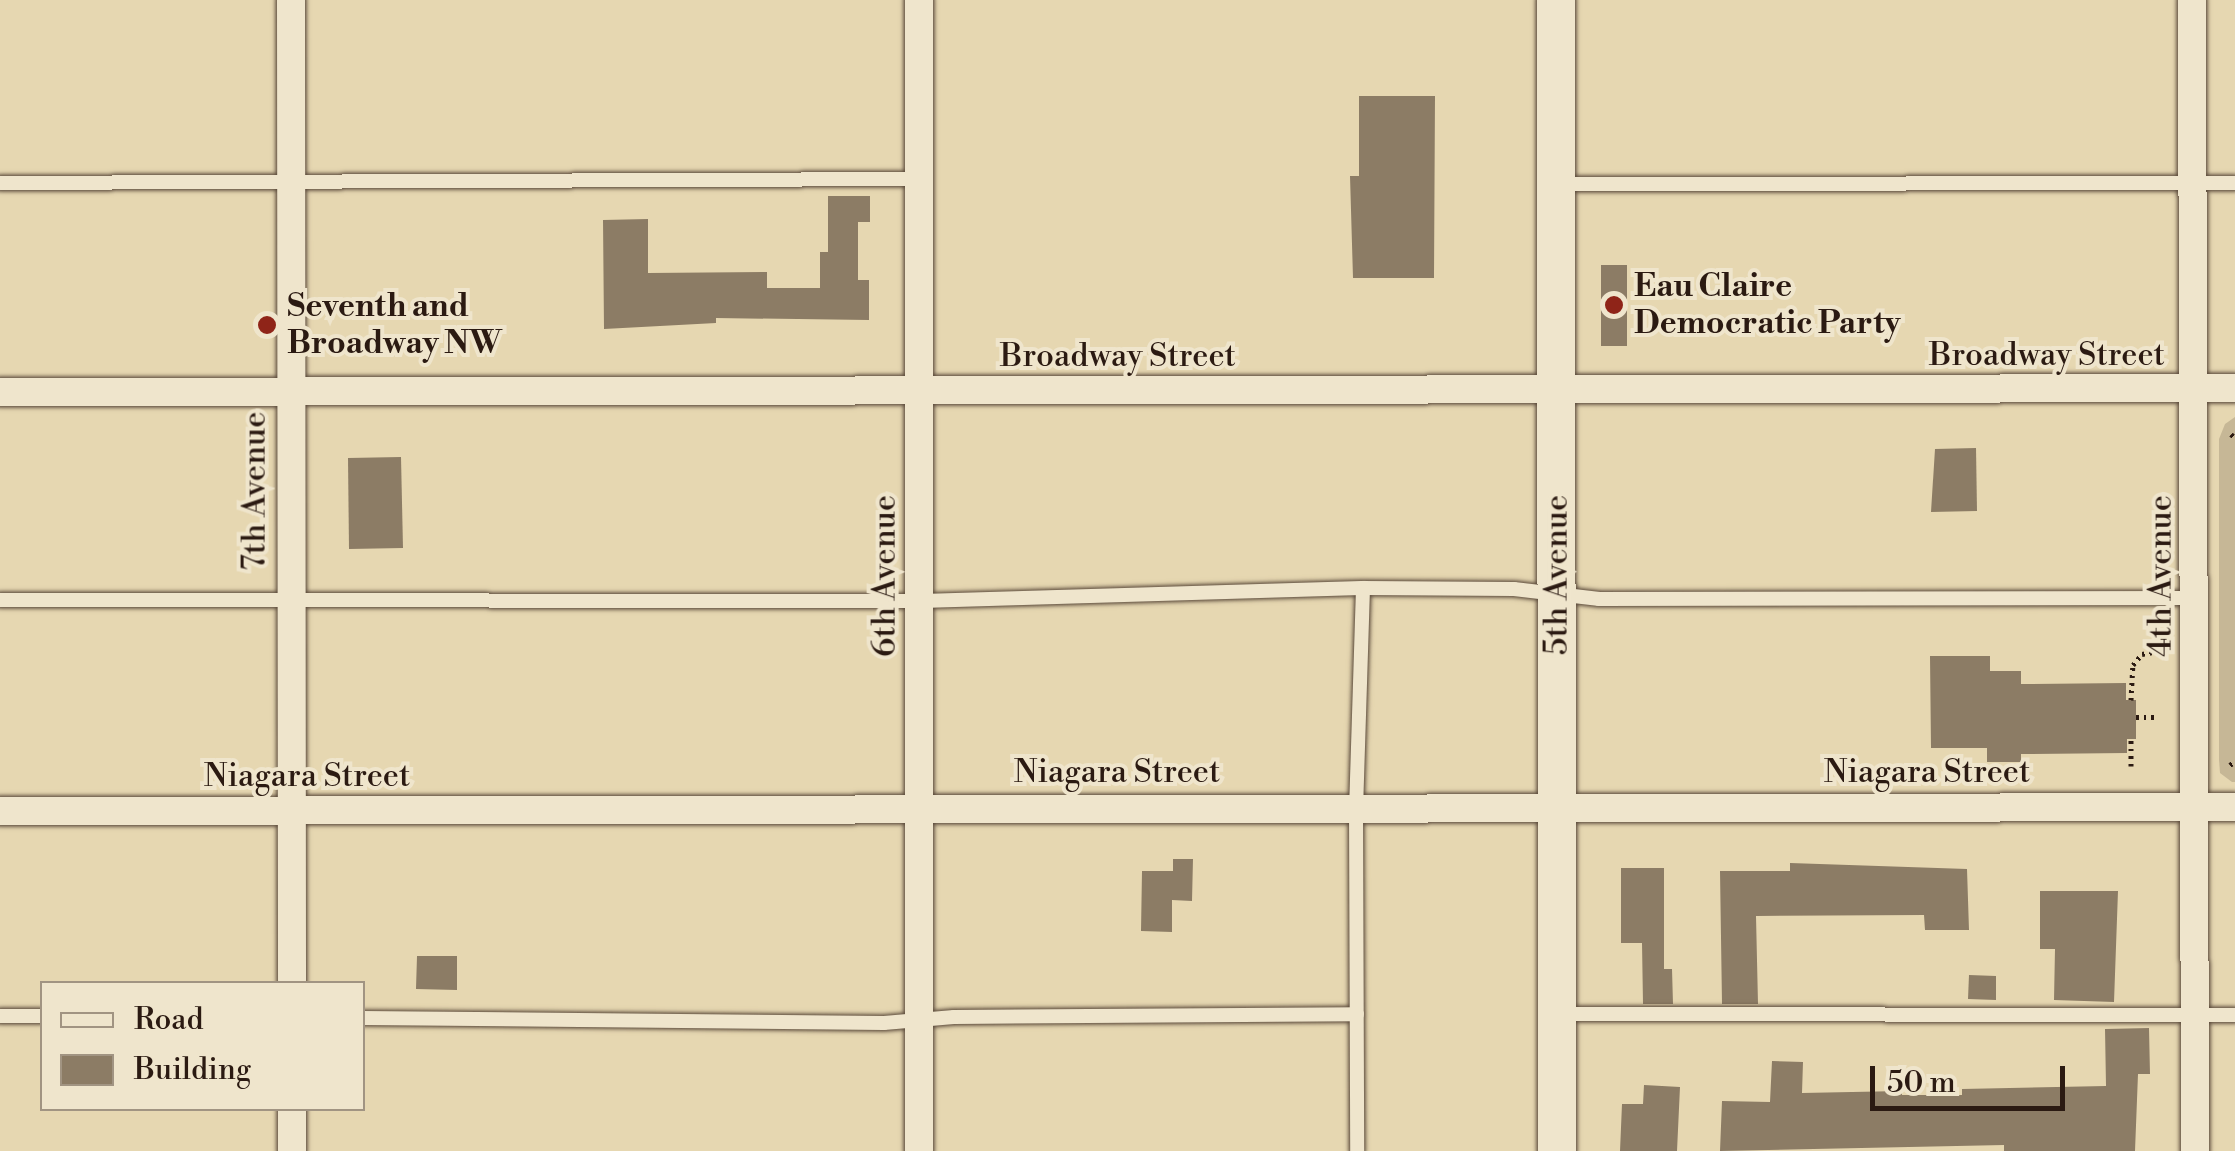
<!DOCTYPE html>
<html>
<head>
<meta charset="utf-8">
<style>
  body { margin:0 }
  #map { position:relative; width:2235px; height:1151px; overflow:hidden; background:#e6d7b1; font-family:"Libre Bodoni",serif }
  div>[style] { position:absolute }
  .green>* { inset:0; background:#c6b796 }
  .building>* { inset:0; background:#8c7c65 }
  .path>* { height:5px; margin-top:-2.5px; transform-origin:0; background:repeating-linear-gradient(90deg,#2b1a12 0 2.5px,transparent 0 7.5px) }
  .roads { filter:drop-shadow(0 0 2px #5a493a) drop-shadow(0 0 2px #5a493a) }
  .lane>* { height:14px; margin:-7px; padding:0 7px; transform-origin:7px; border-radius:7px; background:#efe5cc }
  .street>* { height:28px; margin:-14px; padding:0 14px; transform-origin:14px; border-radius:14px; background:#efe5cc }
  .secondary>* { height:38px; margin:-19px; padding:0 19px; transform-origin:19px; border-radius:19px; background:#efe5cc }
  .dots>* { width:28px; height:28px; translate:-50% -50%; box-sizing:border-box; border:5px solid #efe5cc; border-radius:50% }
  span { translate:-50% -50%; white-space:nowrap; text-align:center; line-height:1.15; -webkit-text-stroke:8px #efe5cc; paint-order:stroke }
  .poi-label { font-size:32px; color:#2b1a12; font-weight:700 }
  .left { translate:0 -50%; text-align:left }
  .street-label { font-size:32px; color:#2b1a12 }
  .legend { position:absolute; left:40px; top:981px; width:325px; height:130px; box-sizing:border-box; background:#efe5cc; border:2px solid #a19482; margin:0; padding:12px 18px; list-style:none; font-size:30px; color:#2b1a12 }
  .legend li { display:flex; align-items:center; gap:20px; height:50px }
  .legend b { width:50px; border:2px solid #a19482 }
  .scale { position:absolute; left:1870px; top:1066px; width:195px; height:45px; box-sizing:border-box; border:5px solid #2b1a12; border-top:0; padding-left:12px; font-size:30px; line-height:35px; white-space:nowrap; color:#2b1a12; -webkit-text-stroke:8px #efe5cc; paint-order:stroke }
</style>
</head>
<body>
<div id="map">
  <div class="green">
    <div style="clip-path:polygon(2235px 417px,2235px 782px,2232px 782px,2220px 773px,2219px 760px,2219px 439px,2225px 424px)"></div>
  </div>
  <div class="building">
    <div style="clip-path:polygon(1359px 96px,1435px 96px,1434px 278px,1353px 278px,1350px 176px,1359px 176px)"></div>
    <div style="clip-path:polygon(828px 196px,870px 196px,870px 222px,858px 222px,858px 280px,869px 280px,869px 320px,716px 318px,716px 323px,604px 329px,603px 220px,648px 219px,648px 273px,767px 272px,767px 288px,820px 288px,820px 252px,828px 252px)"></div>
    <div style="clip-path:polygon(1601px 265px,1627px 265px,1627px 346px,1601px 346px)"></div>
    <div style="clip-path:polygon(1976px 448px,1977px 511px,1931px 512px,1935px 449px)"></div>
    <div style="clip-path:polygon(401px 457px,403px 548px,349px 549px,348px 458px)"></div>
    <div style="clip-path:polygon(1930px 656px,1990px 656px,1990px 671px,2021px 671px,2021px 684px,2126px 683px,2126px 700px,2136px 700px,2136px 739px,2127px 739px,2127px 753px,2021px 754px,2021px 762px,1987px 762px,1987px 748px,1931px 748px)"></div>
    <div style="clip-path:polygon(1173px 859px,1193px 859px,1192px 901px,1172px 900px,1172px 932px,1141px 931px,1142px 871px,1173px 871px)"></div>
    <div style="clip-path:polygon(1790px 863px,1967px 869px,1969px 930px,1925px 930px,1924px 915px,1756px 916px,1758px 1004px,1722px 1004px,1720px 871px,1790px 871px)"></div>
    <div style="clip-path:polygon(1621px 868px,1664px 868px,1664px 969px,1672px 969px,1673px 1004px,1643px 1004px,1642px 943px,1621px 943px)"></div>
    <div style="clip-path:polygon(2040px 891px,2118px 891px,2114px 1002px,2054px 1000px,2055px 949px,2040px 949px)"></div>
    <div style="clip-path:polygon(417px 956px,457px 956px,457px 990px,416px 989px)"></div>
    <div style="clip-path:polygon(1969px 975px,1996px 976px,1996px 1000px,1968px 999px)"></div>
    <div style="clip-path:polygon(2149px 1028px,2150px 1074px,2138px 1074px,2135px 1151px,2004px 1151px,2004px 1145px,1720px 1151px,1722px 1101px,1770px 1102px,1772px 1061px,1803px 1062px,1802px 1093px,1902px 1091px,1902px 1095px,1962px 1095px,1962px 1089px,2106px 1086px,2105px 1029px)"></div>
    <div style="clip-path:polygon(1644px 1085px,1680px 1087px,1677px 1151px,1620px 1151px,1622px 1104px,1643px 1104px)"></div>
  </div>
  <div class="path">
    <div style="left:2231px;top:434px;width:6px;rotate:45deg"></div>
    <div style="left:2131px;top:700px;width:35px;rotate:-87deg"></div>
    <div style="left:2133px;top:665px;width:14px;rotate:-51deg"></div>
    <div style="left:2142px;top:654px;width:17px;rotate:-10deg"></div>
    <div style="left:2136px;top:717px;width:22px"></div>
    <div style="left:2230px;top:765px;width:6px;rotate:-39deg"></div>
    <div style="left:2131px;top:766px;width:27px;rotate:-90deg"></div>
  </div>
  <div class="roads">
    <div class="lane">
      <div style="left:0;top:183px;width:920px;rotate:-0.25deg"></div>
      <div style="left:1558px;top:184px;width:677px;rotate:-0.08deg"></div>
      <div style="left:1363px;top:588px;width:151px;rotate:0.4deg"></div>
      <div style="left:1514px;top:589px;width:86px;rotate:6.7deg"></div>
      <div style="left:1599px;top:599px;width:596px;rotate:-0.1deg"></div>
      <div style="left:0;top:600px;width:920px;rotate:0.06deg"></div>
      <div style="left:920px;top:601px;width:443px;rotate:-1.7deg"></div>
      <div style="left:1363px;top:588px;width:219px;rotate:91.8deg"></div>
      <div style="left:1356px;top:807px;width:344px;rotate:89.8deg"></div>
      <div style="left:1561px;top:1014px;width:674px;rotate:0.09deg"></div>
      <div style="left:0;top:1016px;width:42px"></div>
      <div style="left:362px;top:1018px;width:522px;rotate:0.55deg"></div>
      <div style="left:884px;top:1023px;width:70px;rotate:-4.9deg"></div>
      <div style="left:954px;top:1017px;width:403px;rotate:-0.4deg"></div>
    </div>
    <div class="street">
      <div style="left:291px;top:0;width:984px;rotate:89.94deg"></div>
      <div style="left:2192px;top:0;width:1151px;rotate:89.85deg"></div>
      <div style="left:0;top:392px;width:2235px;rotate:-0.1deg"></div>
      <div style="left:0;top:811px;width:2235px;rotate:-0.1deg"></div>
      <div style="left:292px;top:1151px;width:43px;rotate:-90deg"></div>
      <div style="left:919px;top:1151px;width:1151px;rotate:-90deg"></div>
    </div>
    <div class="secondary">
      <div style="left:1556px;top:0;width:1151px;rotate:89.95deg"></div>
    </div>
  </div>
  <div class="dots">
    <div style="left:1614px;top:305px;background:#8f2418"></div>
    <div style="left:267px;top:325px;background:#8f2418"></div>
  </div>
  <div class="poi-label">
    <span class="left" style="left:1634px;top:305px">Eau Claire<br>Democratic Party</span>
    <span class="left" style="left:287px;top:325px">Seventh and<br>Broadway NW</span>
  </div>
  <div class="street-label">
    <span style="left:2047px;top:355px">Broadway Street</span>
    <span style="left:1118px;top:356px">Broadway Street</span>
    <span style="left:255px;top:491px;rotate:-90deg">7th Avenue</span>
    <span style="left:1557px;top:575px;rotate:-90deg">5th Avenue</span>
    <span style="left:885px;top:576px;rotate:-90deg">6th Avenue</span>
    <span style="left:2161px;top:576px;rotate:-90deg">4th Avenue</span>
    <span style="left:1117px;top:772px">Niagara Street</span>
    <span style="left:1927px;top:772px">Niagara Street</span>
    <span style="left:307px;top:776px">Niagara Street</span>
  </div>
  <ul class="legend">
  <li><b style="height:12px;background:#efe5cc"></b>Road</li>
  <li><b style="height:28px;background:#8c7c65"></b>Building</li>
  </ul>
  <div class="scale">50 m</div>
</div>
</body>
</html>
